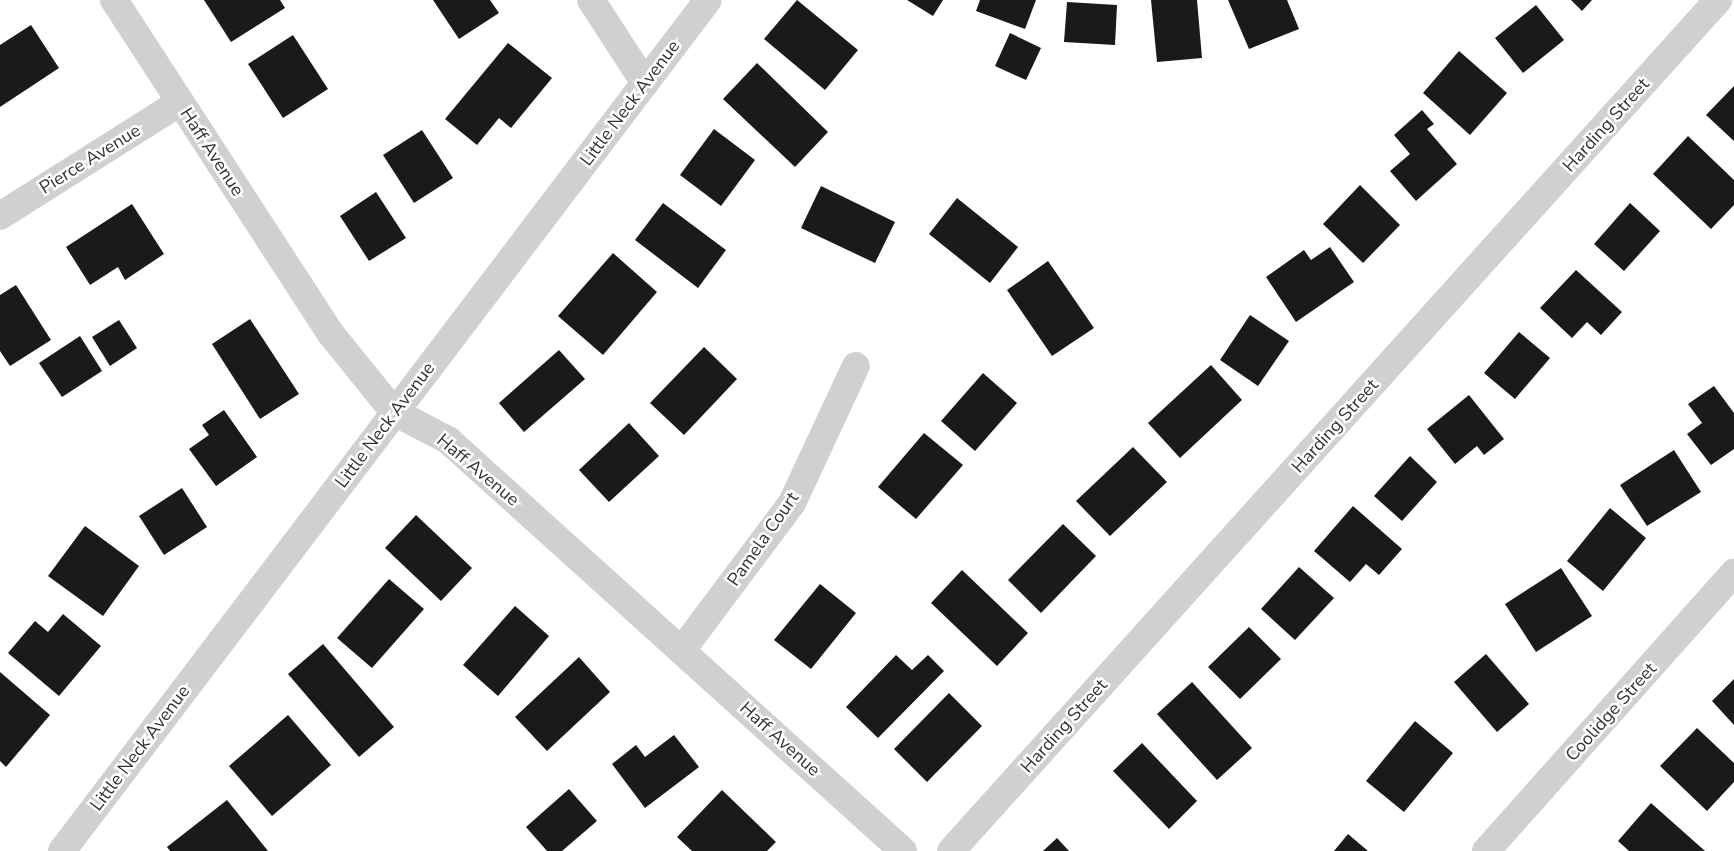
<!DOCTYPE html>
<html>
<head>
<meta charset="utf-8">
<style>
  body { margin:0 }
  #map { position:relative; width:1734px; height:851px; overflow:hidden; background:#fff; font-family:"Nunito Sans",sans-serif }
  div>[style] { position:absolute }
  .building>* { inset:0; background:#1a1a1a }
  .street>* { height:28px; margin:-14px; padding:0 14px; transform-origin:14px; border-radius:14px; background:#d0d0d0 }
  span { translate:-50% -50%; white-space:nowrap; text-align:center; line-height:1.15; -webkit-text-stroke:5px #fff; paint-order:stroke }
  .street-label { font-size:18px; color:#333 }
</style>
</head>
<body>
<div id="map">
  <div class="building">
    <div style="clip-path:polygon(204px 0,280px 0,285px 8px,231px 42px)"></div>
    <div style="clip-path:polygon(433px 0,490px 0,499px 13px,459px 39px)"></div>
    <div style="clip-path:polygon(797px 0,858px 50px,825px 90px,764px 39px)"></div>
    <div style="clip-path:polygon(907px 0,943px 0,933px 16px)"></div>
    <div style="clip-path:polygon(980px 0,1036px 0,1025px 29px,976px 11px)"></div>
    <div style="clip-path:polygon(1151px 0,1197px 0,1202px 58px,1157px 62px)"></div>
    <div style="clip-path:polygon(1228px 0,1287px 0,1299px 29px,1249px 49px)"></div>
    <div style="clip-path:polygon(1571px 0,1592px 0,1582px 11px)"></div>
    <div style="clip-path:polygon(1067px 2px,1117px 5px,1115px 45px,1064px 42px)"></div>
    <div style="clip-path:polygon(1536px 5px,1564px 40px,1523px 73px,1495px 38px)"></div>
    <div style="clip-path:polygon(31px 25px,59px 68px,0 107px,0 45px)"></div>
    <div style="clip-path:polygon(1010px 33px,1041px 48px,1026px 80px,995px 66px)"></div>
    <div style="clip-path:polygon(293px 35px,328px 89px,283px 118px,248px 64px)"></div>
    <div style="clip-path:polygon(508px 43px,552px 78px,511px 128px,499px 118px,477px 145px,445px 119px)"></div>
    <div style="clip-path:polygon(1459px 51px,1507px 93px,1470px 135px,1423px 93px)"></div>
    <div style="clip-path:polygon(757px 63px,828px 132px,795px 167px,723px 99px)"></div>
    <div style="clip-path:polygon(1734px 86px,1734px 141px,1706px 115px)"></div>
    <div style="clip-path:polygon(1422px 110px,1434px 124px,1427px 129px,1457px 164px,1416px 201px,1390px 171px,1410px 154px,1394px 135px)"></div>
    <div style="clip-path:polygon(714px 129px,755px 160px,721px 206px,680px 175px)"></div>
    <div style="clip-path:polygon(422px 130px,453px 178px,414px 203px,383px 155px)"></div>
    <div style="clip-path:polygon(1688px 136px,1734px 180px,1734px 205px,1711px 229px,1653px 174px)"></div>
    <div style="clip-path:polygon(1360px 185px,1400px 225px,1363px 263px,1323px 224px)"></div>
    <div style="clip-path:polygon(821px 186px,895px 222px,875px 263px,801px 228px)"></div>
    <div style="clip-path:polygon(376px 192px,406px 238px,369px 261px,340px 216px)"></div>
    <div style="clip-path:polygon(957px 198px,1018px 247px,990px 283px,929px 234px)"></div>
    <div style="clip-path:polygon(663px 203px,726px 250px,698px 288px,635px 240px)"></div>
    <div style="clip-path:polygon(1630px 203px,1660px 231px,1624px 271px,1594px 244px)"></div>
    <div style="clip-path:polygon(132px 204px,164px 254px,125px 280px,118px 267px,90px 285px,66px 247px)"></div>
    <div style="clip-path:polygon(1330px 247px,1354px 282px,1296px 322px,1266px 277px,1304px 250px,1311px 260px)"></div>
    <div style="clip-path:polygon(613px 253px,657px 292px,603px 355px,558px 316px)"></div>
    <div style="clip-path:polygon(1048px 261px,1094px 328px,1052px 356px,1007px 290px)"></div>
    <div style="clip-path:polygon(1576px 270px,1622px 312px,1601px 335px,1587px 322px,1572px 338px,1540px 308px)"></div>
    <div style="clip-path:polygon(16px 285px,51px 340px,10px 366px,0 351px,0 295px)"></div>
    <div style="clip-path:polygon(1250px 315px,1289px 341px,1258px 386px,1220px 360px)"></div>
    <div style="clip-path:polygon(250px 319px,299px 394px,260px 419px,212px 344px)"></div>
    <div style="clip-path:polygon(119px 320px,137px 348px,110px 366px,92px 337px)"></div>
    <div style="clip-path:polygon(1519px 332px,1550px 358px,1515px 399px,1484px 373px)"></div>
    <div style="clip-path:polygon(80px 336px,102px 371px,62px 397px,39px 363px)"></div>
    <div style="clip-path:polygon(704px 347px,737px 379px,684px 435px,650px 403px)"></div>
    <div style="clip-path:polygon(559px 350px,585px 379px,524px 432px,499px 403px)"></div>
    <div style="clip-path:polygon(1211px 365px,1242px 400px,1180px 458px,1148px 423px)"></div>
    <div style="clip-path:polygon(983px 373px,1017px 403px,975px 451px,941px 421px)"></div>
    <div style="clip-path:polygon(1714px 386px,1734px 413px,1734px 449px,1711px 465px,1687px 434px,1702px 423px,1688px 404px)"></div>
    <div style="clip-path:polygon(1469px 395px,1504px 439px,1484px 455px,1477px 446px,1455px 464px,1427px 429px)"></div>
    <div style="clip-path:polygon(224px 410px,257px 457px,216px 486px,189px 449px,209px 435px,202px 425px)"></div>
    <div style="clip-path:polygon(629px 423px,659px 456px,609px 502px,579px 470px)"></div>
    <div style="clip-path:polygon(924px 433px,963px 465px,916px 519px,878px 487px)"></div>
    <div style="clip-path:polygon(1133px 447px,1167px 482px,1110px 536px,1076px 501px)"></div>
    <div style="clip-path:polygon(1674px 450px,1701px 492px,1647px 526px,1620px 485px)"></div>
    <div style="clip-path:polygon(1410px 456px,1437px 482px,1402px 521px,1374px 496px)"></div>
    <div style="clip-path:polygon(182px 488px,207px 527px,164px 555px,139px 516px)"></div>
    <div style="clip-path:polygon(1353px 506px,1402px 549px,1379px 575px,1366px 564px,1350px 582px,1314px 551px)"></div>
    <div style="clip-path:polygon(1610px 508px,1646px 538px,1603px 591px,1567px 561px)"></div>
    <div style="clip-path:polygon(416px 515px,472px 568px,441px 601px,385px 548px)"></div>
    <div style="clip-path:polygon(1063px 524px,1096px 556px,1041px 613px,1008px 580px)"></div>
    <div style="clip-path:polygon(85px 526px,139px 566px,103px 616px,48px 576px)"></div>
    <div style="clip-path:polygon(1299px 567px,1334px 598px,1295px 640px,1261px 609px)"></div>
    <div style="clip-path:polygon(1561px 568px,1592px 616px,1536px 652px,1505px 604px)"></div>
    <div style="clip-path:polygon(962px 570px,1028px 633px,997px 666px,931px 603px)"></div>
    <div style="clip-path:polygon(389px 579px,424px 609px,372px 668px,337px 638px)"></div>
    <div style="clip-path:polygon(820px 584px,856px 613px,811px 669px,774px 640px)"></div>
    <div style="clip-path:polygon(515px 606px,549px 636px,498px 696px,463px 665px)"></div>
    <div style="clip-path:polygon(63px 614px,101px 646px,59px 696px,8px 653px,35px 621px,48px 632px)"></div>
    <div style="clip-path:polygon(1249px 627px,1281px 659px,1240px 699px,1208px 667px)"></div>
    <div style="clip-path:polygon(323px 644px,394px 727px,359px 757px,288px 674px)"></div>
    <div style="clip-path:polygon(1486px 654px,1529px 704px,1497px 732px,1454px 682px)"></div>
    <div style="clip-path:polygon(896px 655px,912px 670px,928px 655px,944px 671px,878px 738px,846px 707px)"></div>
    <div style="clip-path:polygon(579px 657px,610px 692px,547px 751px,515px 717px)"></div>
    <div style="clip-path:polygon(0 672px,50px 715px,6px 767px,0 761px)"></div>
    <div style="clip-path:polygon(1734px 679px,1734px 725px,1712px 701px)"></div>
    <div style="clip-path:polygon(1192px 682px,1252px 748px,1217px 780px,1157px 714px)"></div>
    <div style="clip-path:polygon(949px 693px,982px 726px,927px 782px,894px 749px)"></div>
    <div style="clip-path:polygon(288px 715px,331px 765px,272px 816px,229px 766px)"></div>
    <div style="clip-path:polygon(1415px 721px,1453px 753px,1404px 812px,1366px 781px)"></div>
    <div style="clip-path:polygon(1697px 728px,1734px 763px,1734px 782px,1707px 811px,1660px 766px)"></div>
    <div style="clip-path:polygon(674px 735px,699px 767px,645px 808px,612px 764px,636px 745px,645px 757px)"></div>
    <div style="clip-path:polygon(1142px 743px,1197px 801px,1169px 829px,1113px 771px)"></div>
    <div style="clip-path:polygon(569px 789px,597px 821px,562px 851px,547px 851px,526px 827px)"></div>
    <div style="clip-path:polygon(722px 790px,776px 842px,767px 851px,692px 851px,677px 837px)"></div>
    <div style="clip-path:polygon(227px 800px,268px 851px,170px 851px,167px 847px)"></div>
    <div style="clip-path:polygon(1651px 803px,1705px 851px,1629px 851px,1618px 841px)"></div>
    <div style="clip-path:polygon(1348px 834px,1368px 851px,1334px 851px)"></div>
    <div style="clip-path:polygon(1057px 838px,1069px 851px,1043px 851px)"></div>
  </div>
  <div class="street">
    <div style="left:114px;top:0;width:398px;rotate:57deg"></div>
    <div style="left:331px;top:334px;width:100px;rotate:51.1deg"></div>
    <div style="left:394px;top:412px;width:61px;rotate:27.4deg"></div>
    <div style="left:448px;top:440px;width:613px;rotate:42.09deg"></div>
    <div style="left:591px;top:0;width:99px;rotate:57deg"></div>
    <div style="left:0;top:216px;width:213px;rotate:-32.3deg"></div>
    <div style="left:682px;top:650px;width:184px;rotate:-53.2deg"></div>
    <div style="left:792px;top:503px;width:151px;rotate:-65deg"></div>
    <div style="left:62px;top:851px;width:1068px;rotate:-52.8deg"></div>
    <div style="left:951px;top:851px;width:1146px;rotate:-47.97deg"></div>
    <div style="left:1486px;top:851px;width:373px;rotate:-48.3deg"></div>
  </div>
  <div class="street-label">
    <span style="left:630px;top:103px;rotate:-53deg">Little Neck Avenue</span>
    <span style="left:1606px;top:125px;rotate:-48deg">Harding Street</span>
    <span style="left:212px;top:152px;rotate:57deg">Haff Avenue</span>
    <span style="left:90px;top:159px;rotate:-32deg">Pierce Avenue</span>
    <span style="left:385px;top:425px;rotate:-53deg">Little Neck Avenue</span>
    <span style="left:1335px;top:426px;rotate:-48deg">Harding Street</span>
    <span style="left:478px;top:470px;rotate:40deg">Haff Avenue</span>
    <span style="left:763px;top:539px;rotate:-55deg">Pamela Court</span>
    <span style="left:1611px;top:712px;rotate:-48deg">Coolidge Street</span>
    <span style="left:1064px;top:726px;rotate:-48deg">Harding Street</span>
    <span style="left:780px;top:739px;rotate:42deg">Haff Avenue</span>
    <span style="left:140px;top:748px;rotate:-53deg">Little Neck Avenue</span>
  </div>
</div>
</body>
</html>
